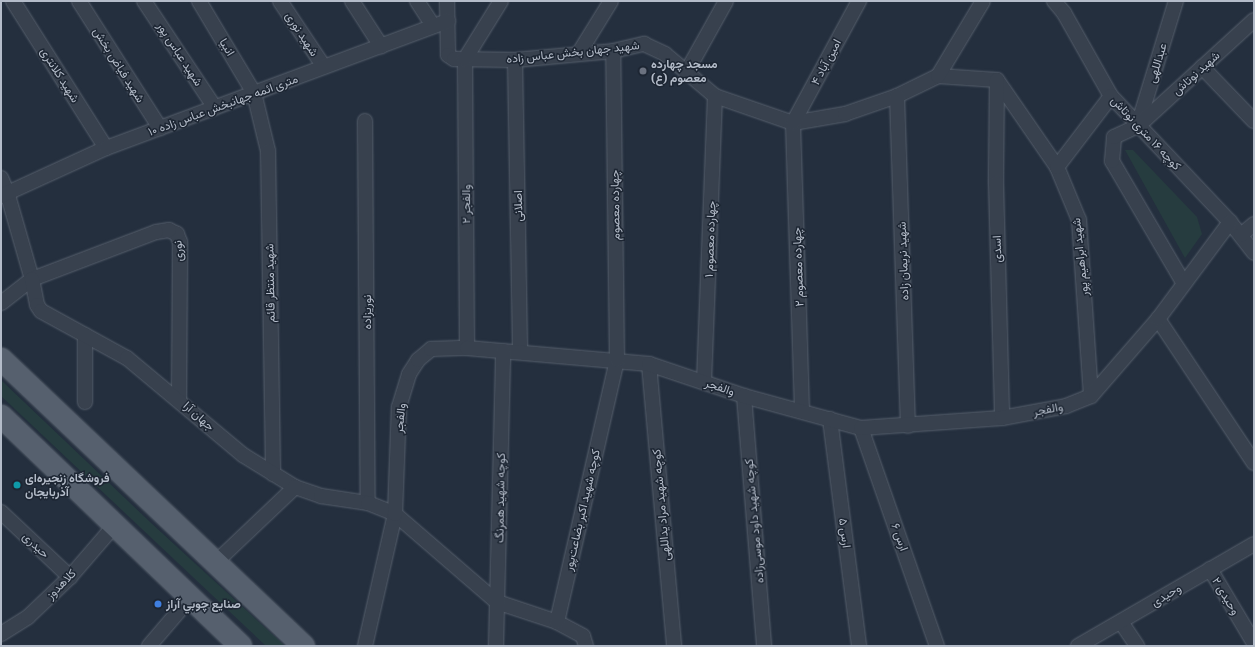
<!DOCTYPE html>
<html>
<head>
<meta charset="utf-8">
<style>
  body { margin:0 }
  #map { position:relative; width:1255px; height:647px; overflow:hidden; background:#242f3e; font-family:"Exo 2",Vazirmatn,sans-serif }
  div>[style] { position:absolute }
  .green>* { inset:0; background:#263c3f }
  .roads { filter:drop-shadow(0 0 1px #565f6c) drop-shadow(0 0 1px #565f6c) }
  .street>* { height:14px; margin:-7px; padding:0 7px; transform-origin:7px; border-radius:7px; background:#38414e }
  .primary>* { height:22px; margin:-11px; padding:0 11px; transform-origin:11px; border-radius:11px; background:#56606e }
  .dots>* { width:11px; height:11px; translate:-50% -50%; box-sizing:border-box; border:2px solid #1d2633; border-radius:50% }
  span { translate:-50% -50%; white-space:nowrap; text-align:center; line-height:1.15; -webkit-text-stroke:3px #1d2633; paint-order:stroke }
  .street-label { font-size:12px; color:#b4bcc9 }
  .poi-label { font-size:12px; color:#b4bcc9; font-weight:700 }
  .left { translate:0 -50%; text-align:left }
  .frame { position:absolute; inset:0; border:2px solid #b4bcc9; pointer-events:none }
</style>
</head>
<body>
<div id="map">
  <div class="green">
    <div style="clip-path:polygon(1125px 150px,1133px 150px,1197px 217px,1202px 234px,1185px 258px)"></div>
    <div style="clip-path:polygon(1px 380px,150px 522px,285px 646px,266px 646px,1px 396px)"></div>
  </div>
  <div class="roads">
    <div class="street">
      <div style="left:13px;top:1px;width:174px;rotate:57.7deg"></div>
      <div style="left:79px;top:1px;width:151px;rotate:57.5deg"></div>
      <div style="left:144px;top:1px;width:128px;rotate:56.4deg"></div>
      <div style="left:199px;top:1px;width:107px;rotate:59.1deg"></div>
      <div style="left:254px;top:93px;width:60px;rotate:76.4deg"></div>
      <div style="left:268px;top:151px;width:323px;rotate:89.1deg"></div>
      <div style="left:280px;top:1px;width:79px;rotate:56.3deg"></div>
      <div style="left:352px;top:1px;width:54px;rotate:57.2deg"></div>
      <div style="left:417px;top:1px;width:30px;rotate:57deg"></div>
      <div style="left:447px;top:1px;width:54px;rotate:88.9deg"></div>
      <div style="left:448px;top:55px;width:7px;rotate:34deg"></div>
      <div style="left:454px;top:59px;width:61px;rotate:0.9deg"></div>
      <div style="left:515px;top:60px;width:98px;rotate:-5.2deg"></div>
      <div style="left:613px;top:51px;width:32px;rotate:-13deg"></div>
      <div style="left:644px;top:44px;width:23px;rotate:25deg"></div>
      <div style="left:665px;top:54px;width:65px;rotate:40deg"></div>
      <div style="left:715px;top:96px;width:83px;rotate:19.1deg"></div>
      <div style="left:793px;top:123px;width:53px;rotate:-9.8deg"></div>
      <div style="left:845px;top:114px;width:55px;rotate:-19.1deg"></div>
      <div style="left:897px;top:96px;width:46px;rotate:-26deg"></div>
      <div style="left:938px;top:76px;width:59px;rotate:3.9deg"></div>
      <div style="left:997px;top:80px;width:106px;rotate:55.4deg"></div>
      <div style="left:1057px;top:167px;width:57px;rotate:67.5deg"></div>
      <div style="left:1079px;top:220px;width:176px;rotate:86.1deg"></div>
      <div style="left:1054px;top:1px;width:16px;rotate:50deg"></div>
      <div style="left:1064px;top:13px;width:95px;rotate:60.5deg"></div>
      <div style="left:1111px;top:96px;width:173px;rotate:46.6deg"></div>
      <div style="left:1230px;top:222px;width:39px;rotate:52deg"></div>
      <div style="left:579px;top:53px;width:61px;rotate:-58.4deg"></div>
      <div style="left:515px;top:60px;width:292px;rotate:89deg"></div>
      <div style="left:1202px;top:67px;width:75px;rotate:46.1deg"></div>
      <div style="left:686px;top:73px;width:82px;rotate:-60.9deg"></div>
      <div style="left:938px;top:76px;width:87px;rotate:-59deg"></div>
      <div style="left:997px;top:80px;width:103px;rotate:90.6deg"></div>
      <div style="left:996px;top:183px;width:235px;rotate:88.5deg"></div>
      <div style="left:897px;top:96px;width:330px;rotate:88.1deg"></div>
      <div style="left:365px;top:121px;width:382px;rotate:89.6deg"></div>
      <div style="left:1138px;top:125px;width:130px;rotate:-73deg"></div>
      <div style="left:1057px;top:167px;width:89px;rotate:-52.7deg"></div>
      <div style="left:1px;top:178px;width:15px;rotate:67deg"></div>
      <div style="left:7px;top:192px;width:91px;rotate:74deg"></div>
      <div style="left:32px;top:279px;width:39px;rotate:142deg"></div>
      <div style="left:1px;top:196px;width:115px;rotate:-24.6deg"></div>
      <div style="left:106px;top:148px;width:365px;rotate:-20.4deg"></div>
      <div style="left:1241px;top:235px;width:17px;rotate:-40deg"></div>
      <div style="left:1183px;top:282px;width:140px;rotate:-120.4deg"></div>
      <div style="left:1112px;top:161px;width:24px;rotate:-85deg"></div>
      <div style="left:1114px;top:137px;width:26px;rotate:-25deg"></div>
      <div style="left:1138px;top:126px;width:157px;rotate:-42.4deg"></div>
      <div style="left:1158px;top:319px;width:173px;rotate:56.3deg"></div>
      <div style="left:85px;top:335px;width:67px;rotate:90deg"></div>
      <div style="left:467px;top:348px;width:289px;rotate:-90.4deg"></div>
      <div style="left:465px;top:59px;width:68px;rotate:-58.2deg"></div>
      <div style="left:649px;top:364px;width:283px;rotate:84.9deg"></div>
      <div style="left:704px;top:382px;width:286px;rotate:-87.8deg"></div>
      <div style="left:744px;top:396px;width:251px;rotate:85.4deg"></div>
      <div style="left:179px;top:399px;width:157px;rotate:-89.6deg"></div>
      <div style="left:180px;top:242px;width:9px;rotate:-111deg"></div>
      <div style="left:177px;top:234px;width:9px;rotate:-153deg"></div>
      <div style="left:169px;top:230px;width:13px;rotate:171deg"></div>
      <div style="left:156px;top:232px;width:133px;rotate:159.2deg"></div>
      <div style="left:32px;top:279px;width:26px;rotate:79deg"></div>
      <div style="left:37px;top:305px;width:7px;rotate:56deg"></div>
      <div style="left:41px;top:311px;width:98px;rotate:28.7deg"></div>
      <div style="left:127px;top:358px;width:151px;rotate:39.9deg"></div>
      <div style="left:243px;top:455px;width:61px;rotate:31.6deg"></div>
      <div style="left:295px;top:487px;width:28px;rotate:19deg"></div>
      <div style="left:321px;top:496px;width:48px;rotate:8.5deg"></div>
      <div style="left:368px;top:503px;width:29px;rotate:22deg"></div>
      <div style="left:395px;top:514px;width:135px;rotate:40.8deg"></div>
      <div style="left:497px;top:602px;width:63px;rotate:18.4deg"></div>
      <div style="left:802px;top:410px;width:287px;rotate:-91.8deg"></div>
      <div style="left:793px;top:123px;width:139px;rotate:-61.6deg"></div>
      <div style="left:830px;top:419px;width:229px;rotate:82.7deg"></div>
      <div style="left:861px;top:428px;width:231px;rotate:70.8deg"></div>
      <div style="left:1px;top:512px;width:95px;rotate:43.3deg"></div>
      <div style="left:216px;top:562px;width:109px;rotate:-43.5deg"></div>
      <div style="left:1210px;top:569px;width:86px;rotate:59.3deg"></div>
      <div style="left:1121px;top:622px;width:29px;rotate:56deg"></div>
      <div style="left:1px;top:634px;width:32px;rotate:-32deg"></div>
      <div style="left:28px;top:617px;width:58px;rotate:-43.6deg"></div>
      <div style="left:70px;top:577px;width:67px;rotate:-49.2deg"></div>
      <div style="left:149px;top:646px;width:63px;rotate:-49.5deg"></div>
      <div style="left:365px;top:646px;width:135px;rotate:-77.2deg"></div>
      <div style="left:395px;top:514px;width:107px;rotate:-87.9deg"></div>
      <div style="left:399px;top:407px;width:34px;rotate:-73deg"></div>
      <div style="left:409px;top:374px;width:17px;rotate:-57deg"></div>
      <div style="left:418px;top:360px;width:17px;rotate:-40deg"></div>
      <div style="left:431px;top:349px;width:36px;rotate:-2deg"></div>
      <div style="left:467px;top:348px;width:183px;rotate:5deg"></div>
      <div style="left:649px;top:364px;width:100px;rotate:18.6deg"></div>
      <div style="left:744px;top:396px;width:121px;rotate:15.3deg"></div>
      <div style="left:861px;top:428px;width:141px;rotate:-4.1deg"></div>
      <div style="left:1002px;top:418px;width:65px;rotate:-10.6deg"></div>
      <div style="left:1066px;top:406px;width:27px;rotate:-22deg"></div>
      <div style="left:1091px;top:396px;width:102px;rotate:-49deg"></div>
      <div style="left:1158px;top:319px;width:121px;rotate:-53.4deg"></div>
      <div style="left:496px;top:646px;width:295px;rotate:-88.6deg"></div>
      <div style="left:586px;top:646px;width:10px;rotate:-107deg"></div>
      <div style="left:583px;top:636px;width:30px;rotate:-152deg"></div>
      <div style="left:557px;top:622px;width:269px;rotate:-77.1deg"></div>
      <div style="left:617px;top:360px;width:309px;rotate:-90.7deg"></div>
      <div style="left:1078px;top:646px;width:203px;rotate:-30.1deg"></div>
    </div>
    <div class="primary">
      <div style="left:1px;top:359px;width:417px;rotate:43.5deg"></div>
      <div style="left:1px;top:416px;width:332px;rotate:43.8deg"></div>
    </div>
  </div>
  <div class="dots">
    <div style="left:643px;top:71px;background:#6b7280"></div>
    <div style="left:17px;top:485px;background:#0f9aa8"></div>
    <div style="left:158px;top:604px;background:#3f7fe0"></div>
  </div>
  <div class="street-label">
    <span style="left:302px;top:34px;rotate:57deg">شهید نوری</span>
    <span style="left:227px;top:47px;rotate:59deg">انبیا</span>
    <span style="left:573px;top:52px;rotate:-6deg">شهید جهان بخش عباس زاده</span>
    <span style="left:180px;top:54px;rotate:57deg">شهید عباس پور</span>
    <span style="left:826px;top:62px;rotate:-62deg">۴ امین آباد</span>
    <span style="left:1157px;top:63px;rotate:-73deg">عبداللهی</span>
    <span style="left:119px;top:65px;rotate:58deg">شهید فیاض بخش</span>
    <span style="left:1196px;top:73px;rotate:-42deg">شهید نوتاش</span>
    <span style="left:60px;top:75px;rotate:58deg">شهید کلانتری</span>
    <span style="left:223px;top:105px;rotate:-20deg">۱۰ متری ائمه جهانبخش عباس زاده</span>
    <span style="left:1146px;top:133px;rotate:47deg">کوچه ۱۶ متری نوتاش</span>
    <span style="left:466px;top:204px;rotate:-90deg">والفجر ۲</span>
    <span style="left:615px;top:205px;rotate:-91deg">چهارده معصوم</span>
    <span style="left:518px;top:206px;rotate:-91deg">اصلانی</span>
    <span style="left:710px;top:239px;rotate:-88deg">چهارده معصوم ۱</span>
    <span style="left:997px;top:249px;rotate:-92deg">اسدی</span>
    <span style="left:178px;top:251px;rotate:-94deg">نوری</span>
    <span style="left:1080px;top:257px;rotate:-96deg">شهید ابراهیم پور</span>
    <span style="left:903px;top:261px;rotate:-92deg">شهید نریمان زاده</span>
    <span style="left:798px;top:267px;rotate:-92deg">چهارده معصوم ۲</span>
    <span style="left:270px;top:283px;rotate:-91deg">شهید منتظر قائم</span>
    <span style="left:367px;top:312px;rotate:-90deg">نوریزاده</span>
    <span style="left:720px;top:387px;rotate:19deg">والفجر</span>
    <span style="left:1048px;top:409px;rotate:-11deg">والفجر</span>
    <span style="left:199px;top:416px;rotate:42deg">جهان آرا</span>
    <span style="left:400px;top:418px;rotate:-84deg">والفجر</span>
    <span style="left:500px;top:498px;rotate:-89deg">کوچه شهید همرنگ</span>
    <span style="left:661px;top:505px;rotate:-95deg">کوچه شهید مراد یداللهی</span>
    <span style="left:582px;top:510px;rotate:-77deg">کوچه شهید اکبر بضاعت‌پور</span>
    <span style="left:754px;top:521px;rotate:-95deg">کوچه شهید داود موسی‌زاده</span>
    <span style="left:845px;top:533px;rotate:83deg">ارس ۵</span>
    <span style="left:900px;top:537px;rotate:70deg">ارس ۶</span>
    <span style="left:36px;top:545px;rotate:43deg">حیدری</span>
    <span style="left:61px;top:584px;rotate:-45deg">کلاهدوز</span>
    <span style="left:1166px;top:595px;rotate:-31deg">وحیدی</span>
    <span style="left:1226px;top:596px;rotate:59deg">وحیدی ۲</span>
  </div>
  <div class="poi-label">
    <span class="left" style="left:651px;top:71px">مسجد چهارده<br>معصوم (ع)</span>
    <span class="left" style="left:25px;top:485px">فروشگاه زنجیره‌ای<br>آذربایجان</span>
    <span class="left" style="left:166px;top:604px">صنايع چوبي آراز</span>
  </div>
  <div class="frame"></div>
</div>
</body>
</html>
